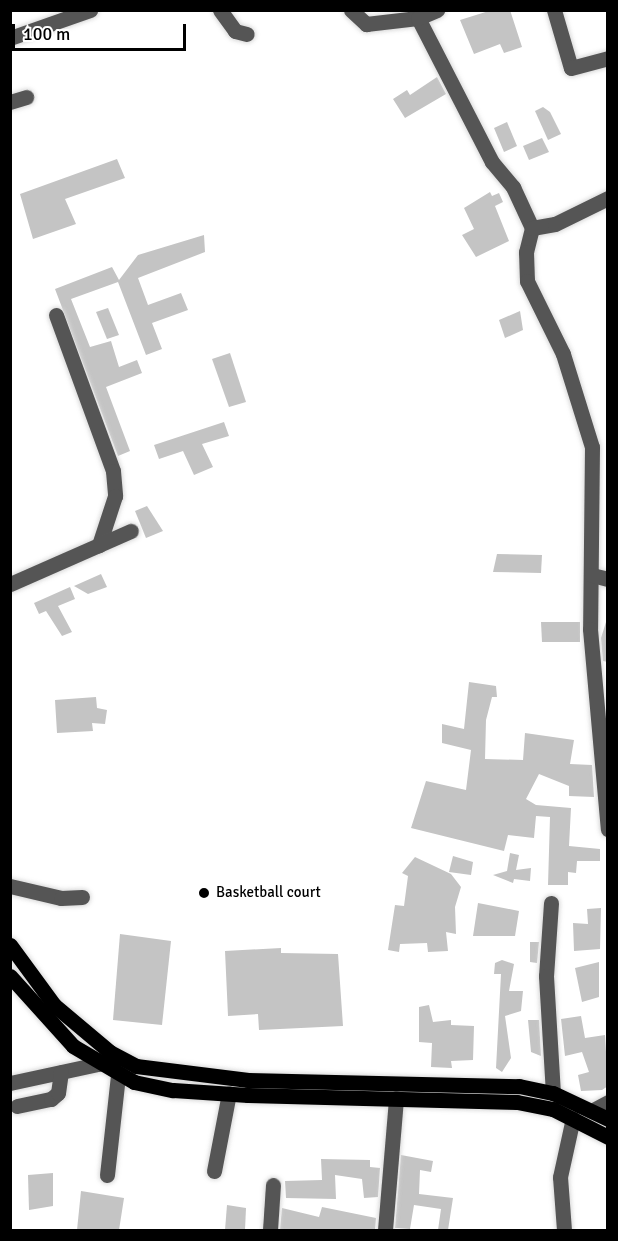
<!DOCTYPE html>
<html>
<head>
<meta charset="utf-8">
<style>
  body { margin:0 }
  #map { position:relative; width:618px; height:1241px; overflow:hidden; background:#fff; font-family:Signika,sans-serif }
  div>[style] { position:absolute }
  .building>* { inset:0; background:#c4c4c4 }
  .roads { filter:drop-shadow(0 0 2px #dbdbdb) drop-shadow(0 0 2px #dbdbdb) }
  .minor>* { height:15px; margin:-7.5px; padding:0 7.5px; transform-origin:7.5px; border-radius:7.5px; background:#555 }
  .major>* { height:15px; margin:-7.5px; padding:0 7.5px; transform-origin:7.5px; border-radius:7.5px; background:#000 }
  .dots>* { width:16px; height:16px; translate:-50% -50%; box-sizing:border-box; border:3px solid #fff; border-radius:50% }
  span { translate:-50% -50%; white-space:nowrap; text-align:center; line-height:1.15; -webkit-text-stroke:4.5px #fff; paint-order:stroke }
  .poi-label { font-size:15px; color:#000 }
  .left { translate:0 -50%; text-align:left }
  .frame { position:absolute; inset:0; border:12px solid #000; pointer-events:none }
  .scale { position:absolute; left:12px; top:24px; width:174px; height:27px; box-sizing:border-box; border:3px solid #000; border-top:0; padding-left:8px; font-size:18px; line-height:21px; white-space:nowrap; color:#000; -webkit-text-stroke:4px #fff; paint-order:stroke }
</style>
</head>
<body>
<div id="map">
  <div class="building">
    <div style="clip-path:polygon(492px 10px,510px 10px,522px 47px,504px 53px,500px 44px,474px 54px,460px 20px)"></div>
    <div style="clip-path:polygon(437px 77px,446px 94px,405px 118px,393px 99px,407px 90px,410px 95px)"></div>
    <div style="clip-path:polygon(543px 107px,550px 112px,561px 134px,548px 140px,535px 111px)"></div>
    <div style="clip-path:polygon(507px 122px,517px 146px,504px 152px,494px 128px)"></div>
    <div style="clip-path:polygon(542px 138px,549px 152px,529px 160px,523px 146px)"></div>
    <div style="clip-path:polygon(117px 159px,125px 178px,65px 199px,76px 224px,33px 239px,20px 194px)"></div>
    <div style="clip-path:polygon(490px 192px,492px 196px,499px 193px,503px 202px,495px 206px,509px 241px,476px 257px,462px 235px,474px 229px,464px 208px)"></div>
    <div style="clip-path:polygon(204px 235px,205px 252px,138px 278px,148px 305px,181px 293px,188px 310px,152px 323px,162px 349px,146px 355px,118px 282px,71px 299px,90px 347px,111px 341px,119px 367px,137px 360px,142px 373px,106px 387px,130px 451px,118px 456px,55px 289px,112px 267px,119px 280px,138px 255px)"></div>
    <div style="clip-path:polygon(108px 308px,119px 335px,107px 339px,96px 312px)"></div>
    <div style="clip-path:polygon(520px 311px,523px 330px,505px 338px,499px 320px)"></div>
    <div style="clip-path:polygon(230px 353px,246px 402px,229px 407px,212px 359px)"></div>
    <div style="clip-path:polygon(224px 422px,229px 436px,202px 444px,213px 467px,194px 475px,183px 451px,159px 459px,154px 445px)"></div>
    <div style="clip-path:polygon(147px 506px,163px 531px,146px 538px,135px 511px)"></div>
    <div style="clip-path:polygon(497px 554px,542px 555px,541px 573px,493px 572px)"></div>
    <div style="clip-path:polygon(101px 574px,107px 587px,88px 594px,74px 586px)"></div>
    <div style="clip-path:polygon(70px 587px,75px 599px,58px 606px,72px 632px,62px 636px,46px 611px,39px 614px,34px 603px)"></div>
    <div style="clip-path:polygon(541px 622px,580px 622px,580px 642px,542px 642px)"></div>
    <div style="clip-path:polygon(606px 622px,608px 622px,608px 662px,603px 661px,601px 638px)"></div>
    <div style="clip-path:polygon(469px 682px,496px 686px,497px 697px,492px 697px,486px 720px,485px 759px,523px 760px,525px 733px,574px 740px,570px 764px,592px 765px,594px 797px,569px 796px,569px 786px,539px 774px,526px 799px,536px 805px,571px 808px,569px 846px,600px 849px,600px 861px,577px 861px,576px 873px,568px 872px,568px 885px,548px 885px,550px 817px,536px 816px,534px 838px,508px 835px,504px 851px,411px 828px,426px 781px,466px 790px,471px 750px,442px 743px,442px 724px,464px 729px)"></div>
    <div style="clip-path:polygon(96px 697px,97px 708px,107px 710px,105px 724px,92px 723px,93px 731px,57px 733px,55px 700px)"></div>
    <div style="clip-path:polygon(510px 853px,519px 855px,516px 870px,531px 868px,530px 881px,514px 879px,513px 883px,493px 875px,507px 871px)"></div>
    <div style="clip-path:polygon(453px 856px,473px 862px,471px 875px,449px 872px)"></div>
    <div style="clip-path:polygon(415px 857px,451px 874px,461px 887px,455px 907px,456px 934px,446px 932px,448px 951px,428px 952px,427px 943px,400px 944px,399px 952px,388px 950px,395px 905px,404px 906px,408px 876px,402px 873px)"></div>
    <div style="clip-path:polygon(478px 903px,519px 911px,515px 936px,473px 936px)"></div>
    <div style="clip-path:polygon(601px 908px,600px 949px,574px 951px,573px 923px,588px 924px,587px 909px)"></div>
    <div style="clip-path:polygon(120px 934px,171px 941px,162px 1025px,113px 1020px)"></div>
    <div style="clip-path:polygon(530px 942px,539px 942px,537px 963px,530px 962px)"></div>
    <div style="clip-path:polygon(281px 948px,281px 953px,338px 954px,343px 1026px,259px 1030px,258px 1014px,228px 1016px,225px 951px)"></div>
    <div style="clip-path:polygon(502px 960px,514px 964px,509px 991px,523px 991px,521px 1011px,505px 1016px,511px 1058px,502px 1072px,496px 1068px,501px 974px,494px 974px,495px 963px)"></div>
    <div style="clip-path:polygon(599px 962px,599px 997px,582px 1002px,575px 968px)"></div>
    <div style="clip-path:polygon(429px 1005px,433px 1022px,451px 1020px,451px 1025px,474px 1026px,473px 1060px,451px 1061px,452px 1068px,431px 1067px,432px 1043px,419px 1042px,419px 1007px)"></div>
    <div style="clip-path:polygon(581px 1016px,585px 1038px,605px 1035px,608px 1086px,602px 1090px,581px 1091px,578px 1075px,589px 1072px,582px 1052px,565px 1056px,561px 1019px)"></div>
    <div style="clip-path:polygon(528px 1020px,539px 1020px,541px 1056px,531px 1052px)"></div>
    <div style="clip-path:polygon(401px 1155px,433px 1161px,431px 1172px,420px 1170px,419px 1194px,453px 1198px,448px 1230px,438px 1230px,441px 1209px,414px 1205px,410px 1229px,395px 1228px)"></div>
    <div style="clip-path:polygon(321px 1159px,370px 1160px,370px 1167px,380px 1168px,378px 1197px,364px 1198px,362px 1179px,335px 1175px,336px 1199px,286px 1198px,285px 1181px,322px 1180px)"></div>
    <div style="clip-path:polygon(53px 1173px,53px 1206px,29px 1210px,28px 1175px)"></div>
    <div style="clip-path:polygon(81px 1191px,124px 1198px,119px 1230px,77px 1230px)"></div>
    <div style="clip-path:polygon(227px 1205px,246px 1208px,245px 1230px,225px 1230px)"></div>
    <div style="clip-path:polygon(322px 1207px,376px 1218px,375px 1230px,280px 1230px,282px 1208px,319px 1217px)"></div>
  </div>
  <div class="roads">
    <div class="minor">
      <div style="left:220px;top:10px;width:26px;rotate:54deg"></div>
      <div style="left:235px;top:31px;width:12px;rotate:14deg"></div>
      <div style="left:351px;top:10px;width:21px;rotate:43deg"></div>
      <div style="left:366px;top:24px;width:52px;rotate:-6.6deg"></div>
      <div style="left:418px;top:18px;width:162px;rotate:62.8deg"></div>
      <div style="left:492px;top:162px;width:33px;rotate:50deg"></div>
      <div style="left:513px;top:187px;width:45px;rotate:65.1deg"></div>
      <div style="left:532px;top:228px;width:25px;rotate:104deg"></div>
      <div style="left:526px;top:252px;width:29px;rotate:88deg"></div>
      <div style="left:527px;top:281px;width:81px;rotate:63.7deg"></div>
      <div style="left:563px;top:354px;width:97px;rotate:72.7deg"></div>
      <div style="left:592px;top:447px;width:182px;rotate:90.6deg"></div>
      <div style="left:590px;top:629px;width:201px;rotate:84.9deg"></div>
      <div style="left:554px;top:10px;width:60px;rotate:73.7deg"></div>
      <div style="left:571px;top:68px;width:38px;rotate:-15deg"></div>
      <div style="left:418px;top:18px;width:21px;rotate:-23deg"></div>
      <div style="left:10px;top:38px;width:85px;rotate:-19.3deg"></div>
      <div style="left:10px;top:102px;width:17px;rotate:-17deg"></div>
      <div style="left:532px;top:228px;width:23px;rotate:-10deg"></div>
      <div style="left:555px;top:224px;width:59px;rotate:-26.1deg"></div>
      <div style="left:56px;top:315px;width:166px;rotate:69.9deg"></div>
      <div style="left:113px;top:471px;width:25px;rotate:85deg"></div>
      <div style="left:115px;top:496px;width:52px;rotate:108.1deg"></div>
      <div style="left:592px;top:575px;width:16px;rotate:14deg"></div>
      <div style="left:10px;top:584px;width:132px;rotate:-23.7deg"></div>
      <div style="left:10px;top:886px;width:52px;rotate:13.2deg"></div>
      <div style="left:61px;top:898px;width:21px;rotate:-3deg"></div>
      <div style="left:551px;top:903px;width:73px;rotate:93.9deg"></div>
      <div style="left:546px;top:976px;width:117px;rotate:86.6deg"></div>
      <div style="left:10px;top:1083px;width:90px;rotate:-12.2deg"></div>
      <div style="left:98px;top:1064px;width:13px;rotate:-45deg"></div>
      <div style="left:17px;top:1106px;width:35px;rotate:-12deg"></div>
      <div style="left:51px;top:1099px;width:9px;rotate:-41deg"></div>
      <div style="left:58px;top:1093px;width:21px;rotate:-82deg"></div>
      <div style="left:593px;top:1110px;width:17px;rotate:-28deg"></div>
      <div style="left:214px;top:1171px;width:79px;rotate:-79.1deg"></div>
      <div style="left:107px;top:1175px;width:100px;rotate:-83.7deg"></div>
      <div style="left:270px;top:1230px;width:45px;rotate:-86.2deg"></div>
      <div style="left:385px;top:1230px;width:132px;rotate:-85.2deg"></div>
      <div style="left:564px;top:1230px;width:53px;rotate:-94.3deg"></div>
      <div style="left:560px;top:1177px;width:60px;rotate:-77.6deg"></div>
    </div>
    <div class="major">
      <div style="left:10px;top:945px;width:74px;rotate:53.7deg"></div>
      <div style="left:54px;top:1005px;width:73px;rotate:40deg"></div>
      <div style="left:110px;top:1052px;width:30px;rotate:28deg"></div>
      <div style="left:136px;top:1066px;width:113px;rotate:7.1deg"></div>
      <div style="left:248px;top:1080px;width:271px;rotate:1.3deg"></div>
      <div style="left:519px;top:1086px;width:35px;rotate:12deg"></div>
      <div style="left:553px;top:1093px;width:61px;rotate:25.3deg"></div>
      <div style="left:10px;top:976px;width:94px;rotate:48deg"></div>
      <div style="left:73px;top:1046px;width:71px;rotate:30.5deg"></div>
      <div style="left:134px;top:1082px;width:40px;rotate:12deg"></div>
      <div style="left:173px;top:1090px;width:75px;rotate:3.8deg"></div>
      <div style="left:248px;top:1095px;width:269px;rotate:1.5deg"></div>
      <div style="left:517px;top:1102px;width:37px;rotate:11deg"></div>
      <div style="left:553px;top:1109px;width:62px;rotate:27deg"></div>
    </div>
  </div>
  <div class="dots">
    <div style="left:204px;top:893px;background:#000"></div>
  </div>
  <div class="poi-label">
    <span class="left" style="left:216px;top:893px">Basketball court</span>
  </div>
  <div class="frame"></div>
  <div class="scale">100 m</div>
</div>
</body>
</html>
